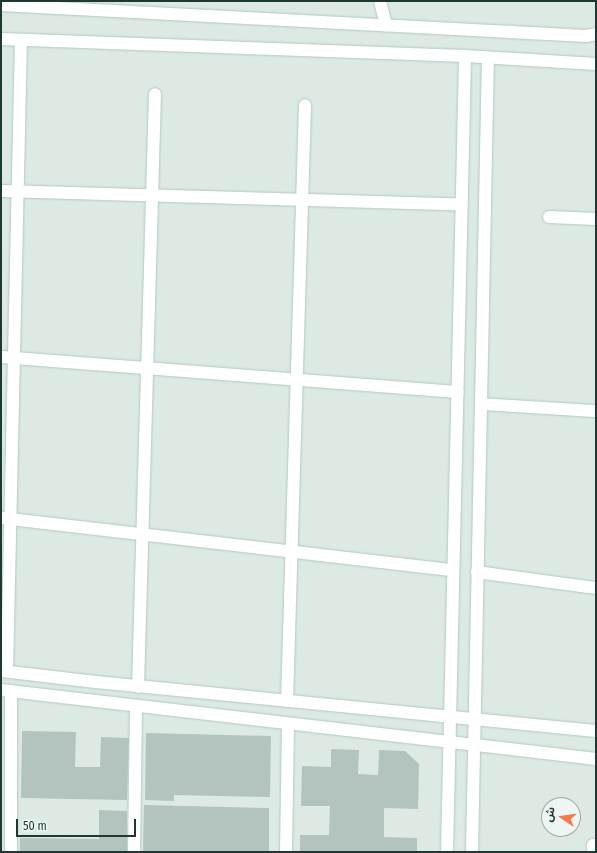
<!DOCTYPE html>
<html>
<head>
<meta charset="utf-8">
<style>
  body { margin:0 }
  #map { position:relative; width:597px; height:853px; overflow:hidden; background:#ddeae4; font-family:"Fira Sans Condensed","Noto Sans Arabic",sans-serif }
  div>[style] { position:absolute }
  .building>* { inset:0; background:#b2c4bd }
  .roads { filter:drop-shadow(0 0 1px #b0cac0) drop-shadow(0 0 1px #b0cac0) }
  .street>* { height:12px; margin:-6px; padding:0 6px; transform-origin:6px; border-radius:6px; background:#fff }
  .secondary>* { height:12px; margin:-6px; padding:0 6px; transform-origin:6px; border-radius:6px; background:#fff }
  span { translate:-50% -50%; white-space:nowrap; text-align:center; line-height:1.15; -webkit-text-stroke:3.5px #edf6f2; paint-order:stroke }
  .frame { position:absolute; inset:0; border:2px solid #1e3932; pointer-events:none }
  .north { position:absolute; left:541px; top:797px; width:40px; height:40px; box-sizing:border-box; background:#edf6f2; border:1px solid #9aaaa5; border-radius:50%; rotate:283deg; font-size:11px; font-weight:700; line-height:16px; text-align:center; color:#1e3932 }
  .north::after { content:''; display:block; margin:auto; width:14px; height:18px; background:#f8784d; clip-path:polygon(50% 0,100% 100%,50% 72%,0 100%) }
  .scale { position:absolute; left:16px; top:819px; width:120px; height:18px; box-sizing:border-box; border:2px solid #1e3932; border-top:0; padding-left:5px; font-size:12px; line-height:14px; white-space:nowrap; color:#1e3932; -webkit-text-stroke:3px #edf6f2; paint-order:stroke }
</style>
</head>
<body>
<div id="map">
  <div class="building">
    <div style="clip-path:polygon(22px 731px,76px 732px,75px 767px,100px 767px,101px 737px,129px 738px,127px 800px,21px 798px)"></div>
    <div style="clip-path:polygon(146px 733px,271px 736px,270px 797px,174px 795px,174px 801px,145px 800px)"></div>
    <div style="clip-path:polygon(331px 749px,359px 750px,358px 774px,378px 775px,379px 750px,405px 751px,419px 764px,418px 809px,384px 808px,384px 837px,417px 838px,417px 852px,300px 852px,300px 835px,329px 835px,330px 806px,301px 806px,302px 766px,331px 767px)"></div>
    <div style="clip-path:polygon(144px 805px,269px 808px,269px 852px,143px 852px)"></div>
    <div style="clip-path:polygon(99px 810px,127px 811px,127px 852px,20px 852px,20px 838px,99px 839px)"></div>
  </div>
  <div class="roads">
    <div class="street">
      <div style="left:380px;top:1px;width:25px;rotate:76deg"></div>
      <div style="left:1px;top:191px;width:461px;rotate:1.7deg"></div>
      <div style="left:549px;top:217px;width:47px;rotate:2.4deg"></div>
      <div style="left:1px;top:357px;width:458px;rotate:4.4deg"></div>
      <div style="left:481px;top:404px;width:115px;rotate:3.5deg"></div>
      <div style="left:1px;top:518px;width:455px;rotate:6.6deg"></div>
      <div style="left:477px;top:572px;width:120px;rotate:7.7deg"></div>
      <div style="left:7px;top:671px;width:631px;rotate:-88.73deg"></div>
      <div style="left:138px;top:687px;width:593px;rotate:-88.36deg"></div>
      <div style="left:11px;top:691px;width:161px;rotate:90deg"></div>
      <div style="left:287px;top:701px;width:596px;rotate:-88.27deg"></div>
      <div style="left:134px;top:852px;width:146px;rotate:-89.2deg"></div>
      <div style="left:286px;top:852px;width:128px;rotate:-89.1deg"></div>
      <div style="left:593px;top:852px;width:7px;rotate:-90deg"></div>
    </div>
    <div class="secondary">
      <div style="left:1px;top:5px;width:586px;rotate:3.03deg"></div>
      <div style="left:586px;top:36px;width:10px;rotate:-11deg"></div>
      <div style="left:1px;top:39px;width:464px;rotate:2.1deg"></div>
      <div style="left:465px;top:56px;width:131px;rotate:3.5deg"></div>
      <div style="left:1px;top:671px;width:96px;rotate:6.6deg"></div>
      <div style="left:96px;top:682px;width:502px;rotate:5.6deg"></div>
      <div style="left:1px;top:690px;width:599px;rotate:6.61deg"></div>
      <div style="left:447px;top:852px;width:796px;rotate:-88.7deg"></div>
      <div style="left:472px;top:852px;width:794px;rotate:-88.85deg"></div>
    </div>
  </div>
  <div class="frame"></div>
  <div class="north">ش</div>
  <div class="scale">50 m</div>
</div>
</body>
</html>
